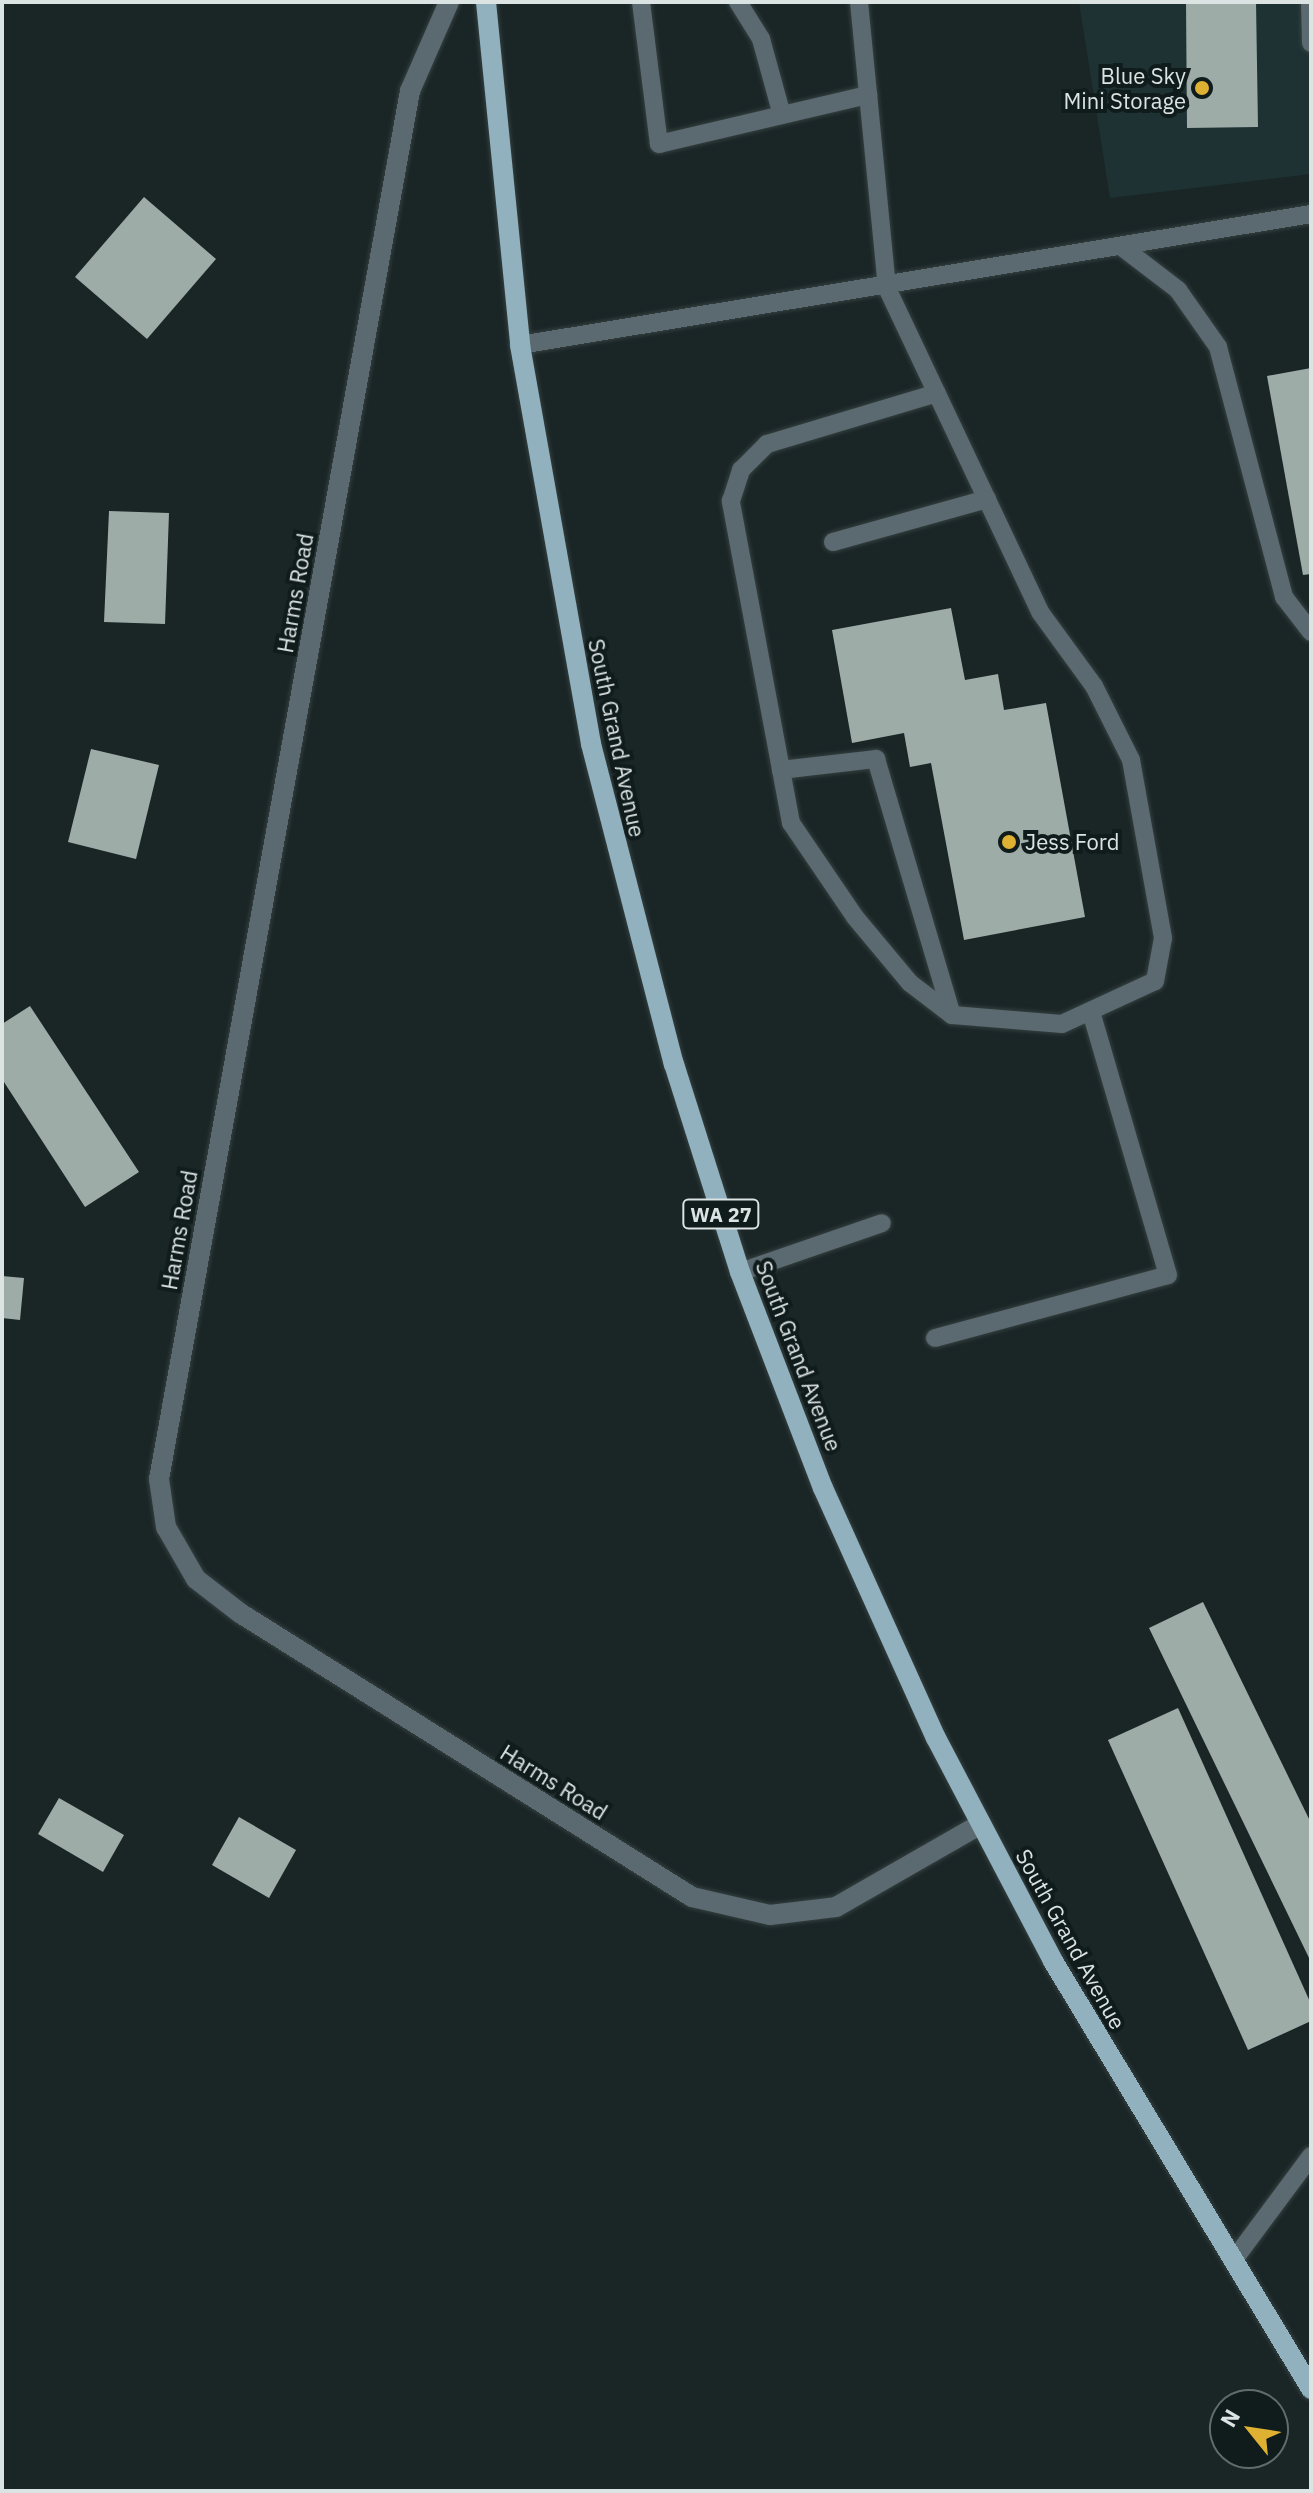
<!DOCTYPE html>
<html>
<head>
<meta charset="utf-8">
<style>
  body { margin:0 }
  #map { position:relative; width:1313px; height:2493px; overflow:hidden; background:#1a2526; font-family:"IBM Plex Sans",sans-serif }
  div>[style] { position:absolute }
  .built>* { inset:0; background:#1e3233 }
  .building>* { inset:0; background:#9eaca8 }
  .roads { filter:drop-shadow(0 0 2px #354040) drop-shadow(0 0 2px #354040) }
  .lane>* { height:18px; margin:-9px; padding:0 9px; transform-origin:9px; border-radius:9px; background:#5a6a70 }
  .street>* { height:20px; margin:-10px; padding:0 10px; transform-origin:10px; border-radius:10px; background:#5a6a70 }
  .primary>* { height:20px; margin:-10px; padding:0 10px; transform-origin:10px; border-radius:10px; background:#91b1bf }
  .dots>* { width:22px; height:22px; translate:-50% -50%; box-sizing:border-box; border:4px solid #101b1c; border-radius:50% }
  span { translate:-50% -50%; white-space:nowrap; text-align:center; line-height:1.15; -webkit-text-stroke:8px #101b1c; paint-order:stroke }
  .shield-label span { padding:2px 6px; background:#101b1c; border:2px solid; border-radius:6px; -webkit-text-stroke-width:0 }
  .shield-label { font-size:20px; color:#dce3e3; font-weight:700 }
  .poi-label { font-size:22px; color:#dce3e3 }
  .right { translate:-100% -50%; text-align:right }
  .left { translate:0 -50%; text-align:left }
  .street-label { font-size:22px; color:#dce3e3 }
  .frame { position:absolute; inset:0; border:4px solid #dce3e3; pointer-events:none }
  .north { position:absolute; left:1209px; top:2389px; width:80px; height:80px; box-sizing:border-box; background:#101b1c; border:2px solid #626b6c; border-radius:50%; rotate:300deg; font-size:22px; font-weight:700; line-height:32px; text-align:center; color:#dce3e3 }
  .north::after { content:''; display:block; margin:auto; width:28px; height:36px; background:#deb133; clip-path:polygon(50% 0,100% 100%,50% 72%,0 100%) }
</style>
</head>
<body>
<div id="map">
  <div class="built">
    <div style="clip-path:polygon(1079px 2px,1311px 2px,1311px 174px,1110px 198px)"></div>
  </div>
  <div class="building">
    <div style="clip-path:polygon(1186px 2px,1256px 2px,1258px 127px,1187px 128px)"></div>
    <div style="clip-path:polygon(144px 197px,216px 259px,147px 339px,75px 277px)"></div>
    <div style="clip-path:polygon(1311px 368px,1311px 574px,1303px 575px,1267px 376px)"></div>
    <div style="clip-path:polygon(109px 511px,169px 513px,165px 624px,104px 622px)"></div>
    <div style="clip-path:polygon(951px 608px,965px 680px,998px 674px,1004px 710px,1046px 703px,1085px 917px,964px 940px,931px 763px,910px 767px,904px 733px,852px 743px,832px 630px)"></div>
    <div style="clip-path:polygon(91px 749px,159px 765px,136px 859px,68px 842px)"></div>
    <div style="clip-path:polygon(30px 1006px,139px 1172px,85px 1207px,2px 1079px,2px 1024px)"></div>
    <div style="clip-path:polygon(2px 1276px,24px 1278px,20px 1320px,2px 1318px)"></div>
    <div style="clip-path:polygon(1203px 1602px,1311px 1823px,1311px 1962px,1149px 1628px)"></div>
    <div style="clip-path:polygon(1178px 1708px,1311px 2004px,1311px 2021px,1248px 2050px,1108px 1740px)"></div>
    <div style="clip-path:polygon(59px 1798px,124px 1835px,103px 1872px,38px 1834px)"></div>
    <div style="clip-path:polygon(239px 1817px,296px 1850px,269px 1898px,212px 1865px)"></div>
  </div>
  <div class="roads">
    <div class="lane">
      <div style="left:641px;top:2px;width:143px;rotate:82.8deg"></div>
      <div style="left:659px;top:144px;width:215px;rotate:-13.2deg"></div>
      <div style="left:738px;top:2px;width:44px;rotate:58.1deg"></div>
      <div style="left:761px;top:39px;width:79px;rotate:74.6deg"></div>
      <div style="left:859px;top:2px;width:287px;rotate:84.4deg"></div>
      <div style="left:887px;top:288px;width:358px;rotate:64.7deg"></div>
      <div style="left:1040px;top:612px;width:92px;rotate:53.9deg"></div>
      <div style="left:1094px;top:686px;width:83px;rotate:63.4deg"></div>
      <div style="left:1131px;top:760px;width:181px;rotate:79.8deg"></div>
      <div style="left:1163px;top:938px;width:44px;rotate:100.5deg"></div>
      <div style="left:1155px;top:981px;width:102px;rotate:155.2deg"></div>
      <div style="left:1062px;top:1024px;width:110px;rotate:-175.3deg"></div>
      <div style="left:952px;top:1015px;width:53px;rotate:-142.7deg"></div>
      <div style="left:910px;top:983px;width:86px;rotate:-129.8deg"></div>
      <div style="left:855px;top:917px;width:114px;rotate:-124.2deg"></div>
      <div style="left:791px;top:823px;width:328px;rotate:-100.6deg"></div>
      <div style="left:731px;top:501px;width:33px;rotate:-72deg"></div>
      <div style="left:741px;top:470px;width:37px;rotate:-45deg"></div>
      <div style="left:767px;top:444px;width:177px;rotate:-16.7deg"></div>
      <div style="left:1310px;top:2px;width:41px;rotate:88.6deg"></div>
      <div style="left:1122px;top:247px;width:71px;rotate:37.5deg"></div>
      <div style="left:1178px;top:290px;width:70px;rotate:54.9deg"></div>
      <div style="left:1218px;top:347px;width:259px;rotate:75.2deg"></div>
      <div style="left:1284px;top:597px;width:44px;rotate:52.4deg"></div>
      <div style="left:520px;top:345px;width:802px;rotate:-9.4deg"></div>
      <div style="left:833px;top:542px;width:160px;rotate:-15.6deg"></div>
      <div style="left:781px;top:770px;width:96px;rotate:-6.6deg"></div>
      <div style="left:876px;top:759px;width:267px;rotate:73.5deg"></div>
      <div style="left:740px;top:1272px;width:150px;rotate:-19deg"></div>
      <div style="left:935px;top:1338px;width:241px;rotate:-15.1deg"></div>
      <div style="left:1168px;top:1275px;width:274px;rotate:-106.3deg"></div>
      <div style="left:1233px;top:2261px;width:131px;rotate:-53.4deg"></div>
    </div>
    <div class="street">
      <div style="left:449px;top:2px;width:97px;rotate:113.7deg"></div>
      <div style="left:410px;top:91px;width:1411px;rotate:100.25deg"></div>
      <div style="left:159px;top:1479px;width:49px;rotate:81.7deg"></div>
      <div style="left:166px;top:1527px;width:60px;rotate:60deg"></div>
      <div style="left:196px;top:1579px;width:56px;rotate:37.7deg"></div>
      <div style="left:240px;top:1613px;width:534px;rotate:32.14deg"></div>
      <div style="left:692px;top:1897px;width:80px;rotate:13deg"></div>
      <div style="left:770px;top:1915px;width:66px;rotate:-6.9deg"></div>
      <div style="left:836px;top:1907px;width:167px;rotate:-29.8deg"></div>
    </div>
    <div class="primary">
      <div style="left:486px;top:2px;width:345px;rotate:84.3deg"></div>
      <div style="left:520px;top:345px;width:405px;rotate:79.9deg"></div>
      <div style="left:591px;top:744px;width:331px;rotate:75.5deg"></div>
      <div style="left:674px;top:1064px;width:218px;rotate:72.4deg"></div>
      <div style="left:740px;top:1272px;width:231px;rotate:69deg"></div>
      <div style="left:823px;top:1488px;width:274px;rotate:65.7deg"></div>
      <div style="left:936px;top:1738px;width:252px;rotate:62.3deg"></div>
      <div style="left:1053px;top:1961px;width:500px;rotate:58.9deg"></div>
    </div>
  </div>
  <div class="dots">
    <div style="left:1202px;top:88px;background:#deb133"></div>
    <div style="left:1009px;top:842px;background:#deb133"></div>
  </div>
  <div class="shield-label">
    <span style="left:721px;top:1214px">WA 27</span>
  </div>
  <div class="poi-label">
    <span class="right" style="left:1186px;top:88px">Blue Sky<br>Mini Storage</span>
    <span class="left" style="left:1025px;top:842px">Jess Ford</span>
  </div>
  <div class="street-label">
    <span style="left:295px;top:593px;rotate:-80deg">Harms Road</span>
    <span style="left:617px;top:738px;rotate:78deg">South Grand Avenue</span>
    <span style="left:179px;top:1230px;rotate:-80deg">Harms Road</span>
    <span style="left:799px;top:1356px;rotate:69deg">South Grand Avenue</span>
    <span style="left:554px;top:1782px;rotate:32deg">Harms Road</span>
    <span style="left:1071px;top:1939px;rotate:61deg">South Grand Avenue</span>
  </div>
  <div class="frame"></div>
  <div class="north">N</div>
</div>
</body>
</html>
